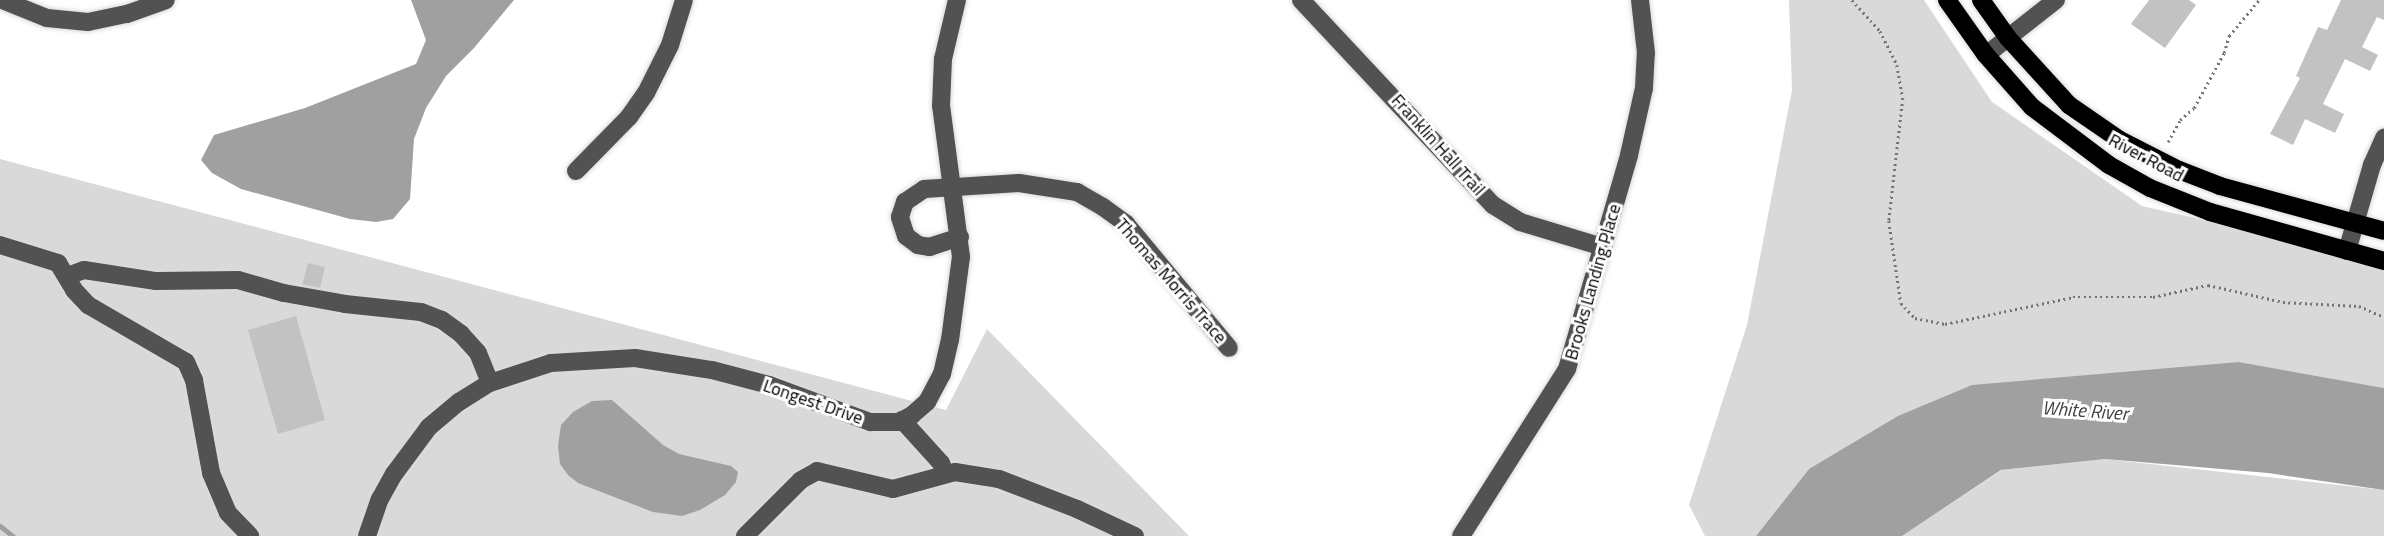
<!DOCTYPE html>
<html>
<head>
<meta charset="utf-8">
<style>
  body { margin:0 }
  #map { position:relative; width:2384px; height:536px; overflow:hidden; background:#fff; font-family:"Titillium Web",sans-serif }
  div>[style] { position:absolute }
  .green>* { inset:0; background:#d9d9d9 }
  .water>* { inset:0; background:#a0a0a0 }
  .stream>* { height:5px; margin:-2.5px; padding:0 2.5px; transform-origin:2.5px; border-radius:2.5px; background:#a0a0a0 }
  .building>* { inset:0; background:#c2c2c2 }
  .path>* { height:2.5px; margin-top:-1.25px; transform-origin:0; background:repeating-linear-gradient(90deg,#747474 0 2px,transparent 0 5.5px) }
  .roads { filter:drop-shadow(0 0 2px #dbdbdb) drop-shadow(0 0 2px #dbdbdb) }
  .minor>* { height:18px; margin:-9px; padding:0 9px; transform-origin:9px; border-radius:9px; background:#525252 }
  .major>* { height:18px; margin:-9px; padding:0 9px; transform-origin:9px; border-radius:9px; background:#000 }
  span { translate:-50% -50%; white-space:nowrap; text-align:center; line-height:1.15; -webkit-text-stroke:6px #fff; paint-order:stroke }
  .street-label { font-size:18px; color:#000 }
  .water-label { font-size:19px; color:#414141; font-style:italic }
</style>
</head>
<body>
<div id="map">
  <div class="green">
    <div style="clip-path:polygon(1789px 0,1924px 0,1992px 102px,2142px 206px,2384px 261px,2384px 388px,2239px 362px,1809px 469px,1756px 536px,1705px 536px,1689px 505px,1747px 325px,1792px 90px)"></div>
    <div style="clip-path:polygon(0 159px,946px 410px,987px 329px,1189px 536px,0 536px)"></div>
    <div style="clip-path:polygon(2105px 459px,2384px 490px,2384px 536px,1902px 536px,2002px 470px)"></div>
  </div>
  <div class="water">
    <div style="clip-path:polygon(411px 0,514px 0,474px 48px,446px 76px,426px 108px,414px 139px,410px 199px,393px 219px,376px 222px,350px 219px,241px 189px,212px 173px,201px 160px,214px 135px,305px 108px,416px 64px,426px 40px)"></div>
    <div style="clip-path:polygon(2239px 362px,2384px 388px,2384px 490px,2268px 473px,2105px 459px,2001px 470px,1902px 536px,1756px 536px,1809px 469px,1898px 416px,1972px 385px)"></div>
    <div style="clip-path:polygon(612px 400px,663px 445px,679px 454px,731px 466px,738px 472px,736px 482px,725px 495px,700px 510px,682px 516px,653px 512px,578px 483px,568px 475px,560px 464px,558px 446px,561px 425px,573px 412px,592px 401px)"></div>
  </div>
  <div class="stream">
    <div style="left:0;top:526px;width:16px;rotate:38deg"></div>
  </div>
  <div class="building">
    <div style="clip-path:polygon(2149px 0,2189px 0,2196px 5px,2165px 48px,2131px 24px)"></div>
    <div style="clip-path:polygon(2341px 0,2384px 0,2384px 20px,2377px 17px,2362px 47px,2378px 55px,2370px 71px,2345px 59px,2323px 104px,2344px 114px,2335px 133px,2305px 119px,2293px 145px,2270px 134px,2300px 78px,2296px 76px,2318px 27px,2327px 30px)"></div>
    <div style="clip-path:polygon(308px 263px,325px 267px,320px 288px,302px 285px)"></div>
    <div style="clip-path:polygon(296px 316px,325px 420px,278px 434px,248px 330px)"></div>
  </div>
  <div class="path">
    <div style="left:1852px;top:0;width:42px;rotate:47.9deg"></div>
    <div style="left:1880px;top:31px;width:38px;rotate:63deg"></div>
    <div style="left:1897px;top:65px;width:34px;rotate:80deg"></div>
    <div style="left:1903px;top:98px;width:124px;rotate:96.5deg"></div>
    <div style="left:1889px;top:221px;width:83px;rotate:81.7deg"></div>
    <div style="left:1901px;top:303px;width:21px;rotate:47deg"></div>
    <div style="left:1915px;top:318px;width:31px;rotate:11deg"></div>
    <div style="left:1945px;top:324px;width:131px;rotate:-11.9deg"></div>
    <div style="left:2073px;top:297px;width:80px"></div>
    <div style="left:2153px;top:297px;width:56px;rotate:-12.3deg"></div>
    <div style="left:2208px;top:285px;width:77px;rotate:12.8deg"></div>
    <div style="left:2283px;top:302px;width:76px;rotate:3deg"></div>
    <div style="left:2359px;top:306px;width:27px;rotate:24deg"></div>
    <div style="left:2168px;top:142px;width:25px;rotate:-61deg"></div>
    <div style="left:2180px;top:120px;width:18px;rotate:-41deg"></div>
    <div style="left:2194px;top:108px;width:63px;rotate:-61.4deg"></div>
    <div style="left:2224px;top:53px;width:18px;rotate:-74deg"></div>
    <div style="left:2229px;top:36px;width:47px;rotate:-50.2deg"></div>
  </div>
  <div class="roads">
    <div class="minor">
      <div style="left:2px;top:0;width:48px;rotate:21.8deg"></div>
      <div style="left:47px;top:18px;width:41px;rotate:5.6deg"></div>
      <div style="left:88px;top:22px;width:40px;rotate:-12deg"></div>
      <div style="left:127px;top:14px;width:41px;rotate:-19.7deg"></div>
      <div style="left:1301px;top:0;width:281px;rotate:46.9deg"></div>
      <div style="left:1493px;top:205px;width:32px;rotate:32deg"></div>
      <div style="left:1520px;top:222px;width:87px;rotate:16.8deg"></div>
      <div style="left:1986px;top:55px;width:89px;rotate:-38.2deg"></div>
      <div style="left:576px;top:171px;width:76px;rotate:-45.5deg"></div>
      <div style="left:629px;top:117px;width:29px;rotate:-55deg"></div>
      <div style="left:646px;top:93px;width:54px;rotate:-63.4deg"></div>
      <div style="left:670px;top:45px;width:47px;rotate:-72.7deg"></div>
      <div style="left:960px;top:237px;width:32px;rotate:162deg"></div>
      <div style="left:930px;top:247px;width:12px;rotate:-171deg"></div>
      <div style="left:918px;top:245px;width:15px;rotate:-143deg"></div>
      <div style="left:906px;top:236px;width:20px;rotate:-108deg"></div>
      <div style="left:900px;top:217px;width:16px;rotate:-72deg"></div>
      <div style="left:905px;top:202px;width:23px;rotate:-34deg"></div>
      <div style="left:924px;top:189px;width:95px;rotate:-3.6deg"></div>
      <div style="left:1019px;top:183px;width:59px;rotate:8.8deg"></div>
      <div style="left:1077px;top:192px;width:30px;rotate:30deg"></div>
      <div style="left:1103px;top:207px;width:29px;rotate:36deg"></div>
      <div style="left:1126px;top:224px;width:161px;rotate:50.3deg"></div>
      <div style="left:0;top:245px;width:61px;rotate:17.2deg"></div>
      <div style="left:58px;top:263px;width:31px;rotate:59deg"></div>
      <div style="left:74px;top:290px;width:21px;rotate:47deg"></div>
      <div style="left:88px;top:305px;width:113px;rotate:30.2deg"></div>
      <div style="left:186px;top:362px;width:20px;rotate:66deg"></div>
      <div style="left:194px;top:380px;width:95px;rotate:79.6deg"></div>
      <div style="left:211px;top:473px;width:43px;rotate:67deg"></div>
      <div style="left:228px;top:513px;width:32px;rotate:46deg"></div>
      <div style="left:2347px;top:251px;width:90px;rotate:-73.8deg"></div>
      <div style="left:2372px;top:165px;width:30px;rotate:-66deg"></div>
      <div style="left:68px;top:276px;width:17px;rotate:-21deg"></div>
      <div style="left:84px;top:270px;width:73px;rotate:8.7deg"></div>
      <div style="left:156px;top:281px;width:82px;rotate:-0.7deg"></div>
      <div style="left:238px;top:280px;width:48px;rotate:15.8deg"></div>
      <div style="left:284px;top:293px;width:62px;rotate:10.2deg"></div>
      <div style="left:345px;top:304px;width:76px;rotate:6deg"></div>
      <div style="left:421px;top:312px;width:22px;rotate:21deg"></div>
      <div style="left:442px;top:320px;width:24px;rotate:36deg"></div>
      <div style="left:461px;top:334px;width:25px;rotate:48deg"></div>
      <div style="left:478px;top:353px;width:32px;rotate:68deg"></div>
      <div style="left:902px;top:420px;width:58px;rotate:47.8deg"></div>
      <div style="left:941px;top:463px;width:11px;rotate:68deg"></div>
      <div style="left:367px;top:536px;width:39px;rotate:-71deg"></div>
      <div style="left:380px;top:499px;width:29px;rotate:-61deg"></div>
      <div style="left:394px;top:474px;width:59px;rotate:-53.3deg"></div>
      <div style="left:429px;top:427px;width:39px;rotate:-40deg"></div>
      <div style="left:459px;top:402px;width:36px;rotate:-32deg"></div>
      <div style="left:490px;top:383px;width:64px;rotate:-18.2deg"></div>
      <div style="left:551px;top:363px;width:84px;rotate:-3.4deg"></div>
      <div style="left:635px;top:358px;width:78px;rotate:8.9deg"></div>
      <div style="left:712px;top:370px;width:59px;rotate:14.7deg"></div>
      <div style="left:769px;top:385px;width:108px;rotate:20.1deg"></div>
      <div style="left:870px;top:422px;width:29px"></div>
      <div style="left:899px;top:422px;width:15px;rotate:-28deg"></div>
      <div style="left:912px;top:415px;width:20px;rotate:-41deg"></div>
      <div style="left:927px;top:402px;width:32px;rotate:-62deg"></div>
      <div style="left:942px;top:374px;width:35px;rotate:-77deg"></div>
      <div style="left:950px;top:340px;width:84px;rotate:-82.5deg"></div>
      <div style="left:961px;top:257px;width:152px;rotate:-97.5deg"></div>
      <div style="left:941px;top:106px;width:47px;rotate:-87.6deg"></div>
      <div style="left:943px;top:59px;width:61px;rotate:-76.7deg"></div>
      <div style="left:745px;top:536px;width:79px;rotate:-45deg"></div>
      <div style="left:801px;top:480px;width:18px;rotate:-29deg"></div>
      <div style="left:817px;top:471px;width:78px;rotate:13.3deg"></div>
      <div style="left:893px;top:489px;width:64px;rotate:-15.3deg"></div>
      <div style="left:955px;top:472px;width:45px;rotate:9deg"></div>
      <div style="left:999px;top:479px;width:84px;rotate:21deg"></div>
      <div style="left:1077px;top:509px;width:64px;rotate:25deg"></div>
      <div style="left:1461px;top:536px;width:198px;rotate:-57.6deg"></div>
      <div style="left:1567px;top:369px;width:223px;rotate:-73.8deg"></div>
      <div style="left:1629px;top:155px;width:69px;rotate:-77.4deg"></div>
      <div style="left:1644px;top:88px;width:35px;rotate:-87deg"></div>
      <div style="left:1646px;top:53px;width:53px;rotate:-96.5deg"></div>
    </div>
    <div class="major">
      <div style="left:1947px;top:0;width:67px;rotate:54.7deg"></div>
      <div style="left:1986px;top:55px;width:69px;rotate:48.5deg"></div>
      <div style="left:2032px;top:107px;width:96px;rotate:37deg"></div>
      <div style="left:2109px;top:165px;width:47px;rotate:29.3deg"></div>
      <div style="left:2150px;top:188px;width:65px;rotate:21.8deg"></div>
      <div style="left:2210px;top:212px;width:181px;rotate:15.7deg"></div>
      <div style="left:1981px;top:0;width:47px;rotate:54.6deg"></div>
      <div style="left:2008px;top:38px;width:91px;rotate:47.7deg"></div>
      <div style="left:2069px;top:105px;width:62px;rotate:34.5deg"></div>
      <div style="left:2120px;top:140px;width:66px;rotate:27deg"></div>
      <div style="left:2179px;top:170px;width:44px;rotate:21.3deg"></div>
      <div style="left:2220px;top:186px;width:170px;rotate:15.3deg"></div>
    </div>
  </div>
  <div class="street-label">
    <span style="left:1438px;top:145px;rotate:48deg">Franklin Hall Trail</span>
    <span style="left:2146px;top:158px;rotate:28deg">River Road</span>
    <span style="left:1171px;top:281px;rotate:49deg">Thomas Morris Trace</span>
    <span style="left:1593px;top:282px;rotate:-74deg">Brooks Landing Place</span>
    <span style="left:813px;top:402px;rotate:19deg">Longest Drive</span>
  </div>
  <div class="water-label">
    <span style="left:2085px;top:410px;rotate:4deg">White River</span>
  </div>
</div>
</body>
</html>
